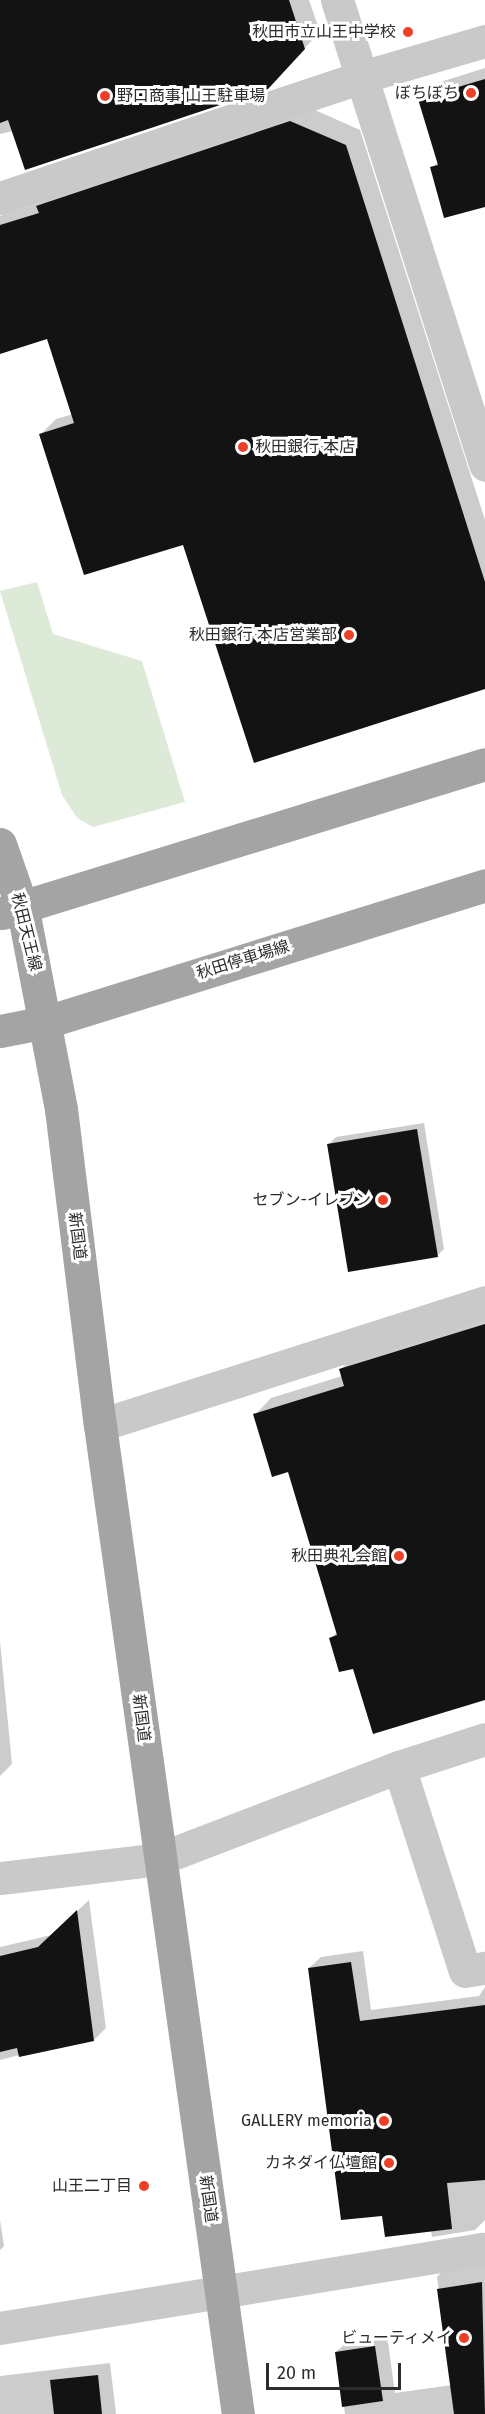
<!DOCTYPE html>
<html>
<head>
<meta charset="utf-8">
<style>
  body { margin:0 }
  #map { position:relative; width:485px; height:2414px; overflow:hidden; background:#fff; font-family:"Fira Sans","Noto Sans JP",sans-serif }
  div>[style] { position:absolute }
  .green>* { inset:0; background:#deead8 }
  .shadow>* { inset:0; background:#0003 }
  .building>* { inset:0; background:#131313 }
  .minor>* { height:33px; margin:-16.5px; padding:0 16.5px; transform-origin:16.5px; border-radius:16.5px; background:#c9c9c9 }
  .major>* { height:33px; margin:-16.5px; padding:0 16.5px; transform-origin:16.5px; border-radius:16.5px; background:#a4a4a4 }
  .dots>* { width:16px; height:16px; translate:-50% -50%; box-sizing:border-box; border:3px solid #fff; border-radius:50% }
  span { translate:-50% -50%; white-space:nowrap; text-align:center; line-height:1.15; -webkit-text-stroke:6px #fff; paint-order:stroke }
  .poi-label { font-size:16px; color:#2c2c2c }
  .right { translate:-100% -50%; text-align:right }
  .left { translate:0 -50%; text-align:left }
  .street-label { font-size:16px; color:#2c2c2c }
  .scale { position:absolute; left:266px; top:2363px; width:135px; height:27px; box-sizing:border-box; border:3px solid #2c2c2c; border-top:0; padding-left:8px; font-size:18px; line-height:21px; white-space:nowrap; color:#2c2c2c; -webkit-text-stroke:4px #fff; paint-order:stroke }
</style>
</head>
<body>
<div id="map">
  <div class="green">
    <div style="clip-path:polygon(37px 582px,53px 634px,142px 661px,185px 802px,93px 827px,77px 818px,62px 795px,0 591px)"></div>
  </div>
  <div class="shadow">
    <div style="clip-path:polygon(0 0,309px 0,320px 32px,283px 71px,0 134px)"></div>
    <div style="clip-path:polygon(485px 68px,485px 206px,432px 168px,439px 161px,420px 100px,437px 83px)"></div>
    <div style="clip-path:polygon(306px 106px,360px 130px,485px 520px,485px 687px,184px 544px,41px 434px,56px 419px,73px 414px,48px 337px,0 352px,0 216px,42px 202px,53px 191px)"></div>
    <div style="clip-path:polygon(424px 1123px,444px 1249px,437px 1256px,329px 1144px,336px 1137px)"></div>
    <div style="clip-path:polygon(485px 1314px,485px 1699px,354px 1667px,331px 1638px,338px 1631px,289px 1471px,255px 1415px,271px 1398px,342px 1376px,340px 1370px,357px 1353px)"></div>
    <div style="clip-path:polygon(0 1641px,12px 1764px,0 1776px)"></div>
    <div style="clip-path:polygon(89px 1900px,106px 2028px,94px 2040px,66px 2043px,0 2060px,0 1947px,52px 1935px)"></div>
    <div style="clip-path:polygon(363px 1951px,371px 2010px,479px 1996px,485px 1987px,485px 2220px,475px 2230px,432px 2237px,431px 2230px,383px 2214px,309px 1968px,321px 1957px)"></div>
    <div style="clip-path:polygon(0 2220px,4px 2246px,0 2250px)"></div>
    <div style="clip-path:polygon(485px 2259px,485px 2414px,345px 2414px,336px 2352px,349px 2340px,387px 2335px,395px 2393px,452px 2385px,437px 2277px,449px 2264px)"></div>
    <div style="clip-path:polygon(110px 2363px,116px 2414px,0 2414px,0 2376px)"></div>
  </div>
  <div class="building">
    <div style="clip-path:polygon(0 0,289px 0,305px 49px,268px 89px,25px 170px,8px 120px,0 123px)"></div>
    <div style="clip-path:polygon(485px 79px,485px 207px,444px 218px,430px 167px,438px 165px,418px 99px)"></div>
    <div style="clip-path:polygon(290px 121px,346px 145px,485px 582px,485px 689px,254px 763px,183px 545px,84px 575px,39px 434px,74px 423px,47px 339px,0 354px,0 225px,39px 213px,36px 206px)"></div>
    <div style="clip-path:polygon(417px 1129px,438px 1257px,348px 1272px,327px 1144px)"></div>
    <div style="clip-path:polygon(485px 1324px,485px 1700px,373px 1734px,353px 1669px,339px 1672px,329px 1638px,337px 1635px,288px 1472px,272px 1477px,253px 1414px,344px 1386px,339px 1369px)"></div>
    <div style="clip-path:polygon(77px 1910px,94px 2041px,19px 2057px,17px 2048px,0 2052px,0 1956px,38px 1947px)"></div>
    <div style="clip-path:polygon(351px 1962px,360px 2021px,485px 2005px,485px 2180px,447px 2183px,452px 2229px,385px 2237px,382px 2216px,341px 2220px,308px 1968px)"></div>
    <div style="clip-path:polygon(482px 2282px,485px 2414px,454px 2414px,437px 2289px)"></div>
    <div style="clip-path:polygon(375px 2346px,383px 2401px,342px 2407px,335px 2352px)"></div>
    <div style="clip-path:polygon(98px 2375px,102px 2414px,54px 2414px,50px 2380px)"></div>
  </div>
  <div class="minor">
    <div style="left:337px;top:0;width:488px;rotate:72.3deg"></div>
    <div style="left:0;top:198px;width:382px;rotate:-18.5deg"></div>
    <div style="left:362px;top:77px;width:128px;rotate:-16.3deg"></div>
    <div style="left:100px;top:1425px;width:404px;rotate:-17.7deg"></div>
    <div style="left:399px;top:1767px;width:214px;rotate:72.1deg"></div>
    <div style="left:465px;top:1971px;width:20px;rotate:-9deg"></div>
    <div style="left:0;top:1878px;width:160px;rotate:-6.8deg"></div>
    <div style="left:159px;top:1859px;width:257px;rotate:-21deg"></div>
    <div style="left:399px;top:1767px;width:90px;rotate:-18deg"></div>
    <div style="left:0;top:2328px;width:491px;rotate:-9.3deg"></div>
  </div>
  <div class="major">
    <div style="left:0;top:844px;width:70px;rotate:70.8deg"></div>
    <div style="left:23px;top:910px;width:203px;rotate:79.2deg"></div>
    <div style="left:61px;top:1109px;width:318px;rotate:83deg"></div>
    <div style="left:100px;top:1425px;width:999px;rotate:82.06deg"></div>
    <div style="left:2px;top:913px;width:505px;rotate:-17.14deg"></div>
    <div style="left:0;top:1031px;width:47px;rotate:-11.1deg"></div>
    <div style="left:46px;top:1022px;width:460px;rotate:-17.3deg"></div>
  </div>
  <div class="dots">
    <div style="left:408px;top:32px;background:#ec3f25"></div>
    <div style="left:471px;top:93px;background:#ec3f25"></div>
    <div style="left:105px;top:96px;background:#ec3f25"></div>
    <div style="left:243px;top:447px;background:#ec3f25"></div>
    <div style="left:349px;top:635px;background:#ec3f25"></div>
    <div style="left:383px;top:1200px;background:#ec3f25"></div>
    <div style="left:399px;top:1556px;background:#ec3f25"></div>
    <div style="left:384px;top:2121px;background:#ec3f25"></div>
    <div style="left:389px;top:2163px;background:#ec3f25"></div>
    <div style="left:144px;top:2186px;background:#ec3f25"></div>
    <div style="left:464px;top:2338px;background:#ec3f25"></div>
  </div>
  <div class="poi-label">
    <span class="right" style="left:396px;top:32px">秋田市立山王中学校</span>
    <span class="right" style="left:459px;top:93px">ぼちぼち</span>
    <span class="left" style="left:117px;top:96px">野口商事 山王駐車場</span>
    <span class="left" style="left:255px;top:447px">秋田銀行 本店</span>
    <span class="right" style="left:337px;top:635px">秋田銀行 本店営業部</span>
    <span class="right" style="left:371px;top:1200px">セブン-イレブン</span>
    <span class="right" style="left:387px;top:1556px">秋田典礼会館</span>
    <span class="right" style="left:372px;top:2121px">GALLERY memoria</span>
    <span class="right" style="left:377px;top:2163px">カネダイ仏壇館</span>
    <span class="right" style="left:132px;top:2186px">山王二丁目</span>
    <span class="right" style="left:452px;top:2338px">ビューティメイ</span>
  </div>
  <div class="street-label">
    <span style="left:26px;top:932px;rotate:76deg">秋田天王線</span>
    <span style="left:243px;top:960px;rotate:-17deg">秋田停車場線</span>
    <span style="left:77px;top:1236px;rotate:83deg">新国道</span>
    <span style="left:141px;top:1718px;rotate:83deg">新国道</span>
    <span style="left:208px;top:2199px;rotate:82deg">新国道</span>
  </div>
  <div class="scale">20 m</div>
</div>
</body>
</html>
